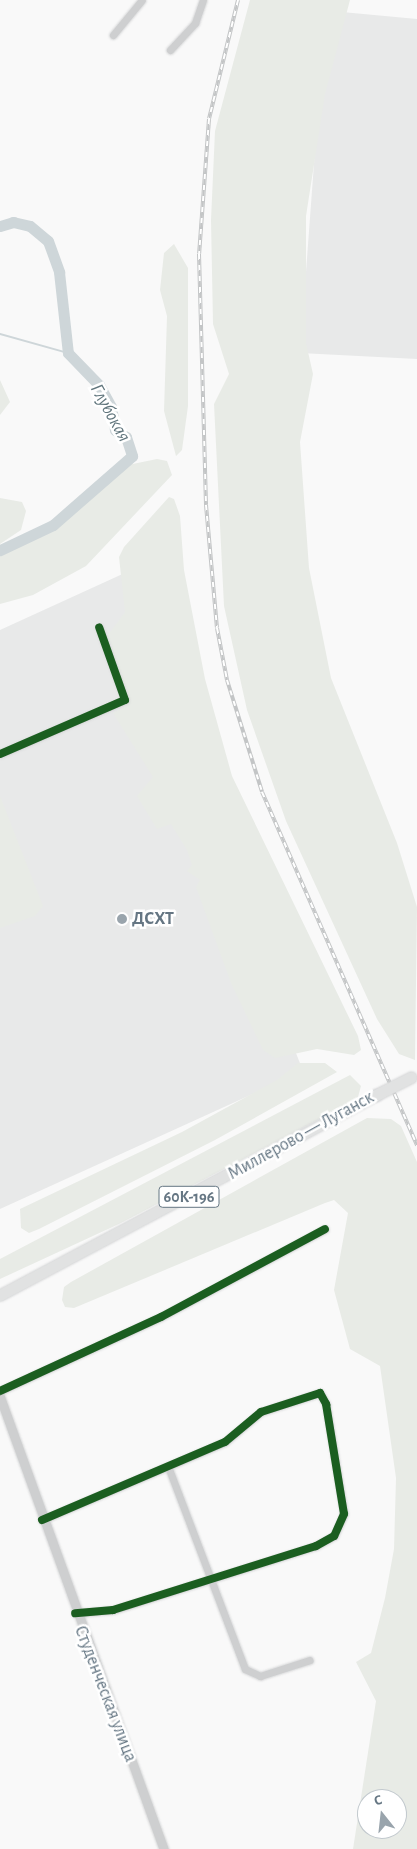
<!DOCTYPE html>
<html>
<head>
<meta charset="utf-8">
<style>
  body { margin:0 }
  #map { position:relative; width:417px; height:1849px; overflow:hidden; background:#f9f9f9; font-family:"Alegreya Sans",sans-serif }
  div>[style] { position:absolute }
  .built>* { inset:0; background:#e8e9e9 }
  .green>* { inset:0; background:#e8ebe6 }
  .stream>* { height:2px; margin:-1px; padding:0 1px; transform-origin:1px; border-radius:1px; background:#ced6d9 }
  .river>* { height:11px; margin:-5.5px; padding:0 5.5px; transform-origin:5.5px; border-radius:5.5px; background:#ced6d9 }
  .roads { filter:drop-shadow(0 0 1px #d5d6d7) drop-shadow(0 0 1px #d5d6d7) }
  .minor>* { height:7px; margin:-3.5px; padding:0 3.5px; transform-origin:3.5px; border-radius:3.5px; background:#cecfd0 }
  .tertiary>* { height:9px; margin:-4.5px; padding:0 4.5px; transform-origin:4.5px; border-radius:4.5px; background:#cecfd0 }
  .primary>* { height:11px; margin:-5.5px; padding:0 5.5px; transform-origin:5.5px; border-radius:5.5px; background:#e1e2e2 }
  .rail>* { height:4px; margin-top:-2px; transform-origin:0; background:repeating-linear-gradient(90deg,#fff 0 5.5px,#c3c5c6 0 11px); box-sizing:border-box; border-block:1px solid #c3c5c6 }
  .bridges { filter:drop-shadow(0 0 1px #d5d6d7) drop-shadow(0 0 1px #d5d6d7) }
  .primary-bridge>* { height:11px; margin:-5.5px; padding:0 5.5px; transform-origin:5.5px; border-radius:5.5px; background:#e1e2e2 }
  .cycleway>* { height:8px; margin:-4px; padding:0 4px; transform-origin:4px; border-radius:4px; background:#1b5e20 }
  .dots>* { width:14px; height:14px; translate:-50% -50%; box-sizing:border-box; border:2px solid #fff; border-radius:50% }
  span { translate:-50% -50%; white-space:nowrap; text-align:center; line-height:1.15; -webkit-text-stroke:5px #fff; paint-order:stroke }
  .shield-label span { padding:1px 4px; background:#fff; border:1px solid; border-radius:4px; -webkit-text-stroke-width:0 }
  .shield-label { font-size:16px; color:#657683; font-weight:700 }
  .poi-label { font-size:18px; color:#657683; font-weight:700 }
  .left { translate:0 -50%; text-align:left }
  .street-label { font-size:18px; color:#657683 }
  .water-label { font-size:19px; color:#60757c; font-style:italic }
  .north { position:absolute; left:357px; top:1789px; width:50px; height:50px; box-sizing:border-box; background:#fff; border:1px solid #c1c8cd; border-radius:50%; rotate:344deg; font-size:14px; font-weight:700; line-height:20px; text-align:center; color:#657683 }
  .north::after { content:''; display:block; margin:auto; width:18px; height:22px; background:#99a4ac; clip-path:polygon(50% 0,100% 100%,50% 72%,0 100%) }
</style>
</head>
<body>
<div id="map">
  <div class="built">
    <div style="clip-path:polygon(342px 12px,417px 19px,417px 359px,300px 353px,319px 96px)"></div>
    <div style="clip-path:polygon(151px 561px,184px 767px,303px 1071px,0 1209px,0 630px)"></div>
  </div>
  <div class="green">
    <div style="clip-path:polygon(250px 0,350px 0,325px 94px,306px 216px,306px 343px,313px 374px,300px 442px,309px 568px,331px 678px,397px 843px,417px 907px,415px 1060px,399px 1054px,377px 1019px,286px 821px,247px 710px,224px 606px,214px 404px,229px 374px,213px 324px,211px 220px,215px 131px)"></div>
    <div style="clip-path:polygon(174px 244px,188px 268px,188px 406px,182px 450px,176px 456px,164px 411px,167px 316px,160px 290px,164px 253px)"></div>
    <div style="clip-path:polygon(0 380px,10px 402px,0 415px)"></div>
    <div style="clip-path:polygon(157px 459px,167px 461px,172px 475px,86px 566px,33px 595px,0 604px,0 555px,58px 528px,123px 466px)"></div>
    <div style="clip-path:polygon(169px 497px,174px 499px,180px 516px,184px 570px,205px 679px,232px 776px,358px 1036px,361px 1050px,354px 1055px,317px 1049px,275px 1058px,263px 1050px,231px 983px,196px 887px,200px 880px,187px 871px,192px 865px,187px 850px,171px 824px,157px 829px,137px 796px,153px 777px,113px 713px,129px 704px,108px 635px,125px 612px,119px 557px,124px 547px)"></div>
    <div style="clip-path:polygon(0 498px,22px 502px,26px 511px,21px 530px,0 544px)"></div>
    <div style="clip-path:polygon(0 796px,43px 906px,35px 916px,0 928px)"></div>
    <div style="clip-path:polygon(298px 1063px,325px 1063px,337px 1072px,215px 1140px,39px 1229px,29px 1233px,21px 1228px,20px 1209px,182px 1132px,277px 1080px)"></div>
    <div style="clip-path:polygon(350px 1075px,361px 1086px,358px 1097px,350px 1103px,121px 1223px,0 1279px,0 1259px)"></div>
    <div style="clip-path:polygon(evenodd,367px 1118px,391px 1119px,401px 1126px,417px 1162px,417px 1849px,353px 1849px,376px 1701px,356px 1662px,371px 1653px,385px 1598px,394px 1549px,396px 1478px,380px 1366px,350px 1349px,334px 1290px,348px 1213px,334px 1200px,325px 1203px,74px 1308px,65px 1307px,62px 1300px,64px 1287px,71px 1282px,367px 1118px,367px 1799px,397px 1799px,397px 1829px,367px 1829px,367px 1799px)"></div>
  </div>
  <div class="stream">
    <div style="left:0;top:334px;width:71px;rotate:15.6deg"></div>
  </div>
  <div class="river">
    <div style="left:0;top:226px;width:14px;rotate:-17deg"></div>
    <div style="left:13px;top:222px;width:17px;rotate:13deg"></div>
    <div style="left:30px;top:226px;width:23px;rotate:40deg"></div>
    <div style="left:48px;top:241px;width:33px;rotate:70deg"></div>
    <div style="left:59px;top:272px;width:81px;rotate:83.7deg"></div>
    <div style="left:68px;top:353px;width:45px;rotate:45.9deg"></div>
    <div style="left:99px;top:385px;width:25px;rotate:61deg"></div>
    <div style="left:111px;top:407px;width:23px;rotate:80deg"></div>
    <div style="left:115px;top:430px;width:13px;rotate:32deg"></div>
    <div style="left:126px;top:437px;width:20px;rotate:72deg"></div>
    <div style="left:132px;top:456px;width:105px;rotate:138.9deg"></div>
    <div style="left:53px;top:525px;width:59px;rotate:154.7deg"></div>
  </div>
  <div class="roads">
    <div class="minor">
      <div style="left:113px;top:35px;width:45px;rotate:-50.4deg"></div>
      <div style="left:170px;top:50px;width:37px;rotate:-47deg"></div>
      <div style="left:195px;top:23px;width:24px;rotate:-71deg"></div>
      <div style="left:0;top:754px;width:136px;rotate:-23.4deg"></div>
      <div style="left:125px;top:700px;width:77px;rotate:-109.6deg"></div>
      <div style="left:0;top:1391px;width:177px;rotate:-24.7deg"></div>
      <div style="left:161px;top:1317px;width:186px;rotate:-28.2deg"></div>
      <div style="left:169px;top:1469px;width:214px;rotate:69.2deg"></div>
      <div style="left:245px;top:1669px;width:17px;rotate:25deg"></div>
      <div style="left:260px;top:1676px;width:52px;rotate:-17.7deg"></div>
      <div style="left:42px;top:1520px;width:199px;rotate:-23.1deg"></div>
      <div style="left:225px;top:1442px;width:47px;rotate:-39.8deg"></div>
      <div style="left:261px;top:1412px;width:62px;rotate:-17.9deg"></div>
      <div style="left:320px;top:1393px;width:13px;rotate:61deg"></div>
      <div style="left:326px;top:1404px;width:111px;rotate:80.7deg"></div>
      <div style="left:344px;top:1514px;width:24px;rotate:114deg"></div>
      <div style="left:334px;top:1536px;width:21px;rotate:151deg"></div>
      <div style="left:316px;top:1546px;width:213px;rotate:162.5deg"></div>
      <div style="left:113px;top:1610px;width:38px;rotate:175deg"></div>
    </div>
    <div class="tertiary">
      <div style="left:0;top:1397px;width:481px;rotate:70.1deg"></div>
    </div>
    <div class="primary">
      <div style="left:0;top:1295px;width:426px;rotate:-28deg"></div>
    </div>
  </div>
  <div class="rail">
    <div style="left:238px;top:0;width:122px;rotate:103.7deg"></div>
    <div style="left:209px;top:119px;width:135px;rotate:94.2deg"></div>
    <div style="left:199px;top:254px;width:251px;rotate:88.4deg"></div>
    <div style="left:206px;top:505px;width:123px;rotate:84.9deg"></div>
    <div style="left:217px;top:628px;width:53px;rotate:79.1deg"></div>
    <div style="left:227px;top:680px;width:117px;rotate:72.6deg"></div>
    <div style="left:262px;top:792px;width:386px;rotate:66.3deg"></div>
  </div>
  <div class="bridges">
    <div class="primary-bridge">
      <div style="left:376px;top:1095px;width:39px;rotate:-27deg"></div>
    </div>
  </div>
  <div class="cycleway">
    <div style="left:0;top:754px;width:136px;rotate:-23.4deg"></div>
    <div style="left:125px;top:700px;width:77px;rotate:-109.6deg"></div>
    <div style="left:0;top:1391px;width:177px;rotate:-24.7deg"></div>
    <div style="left:161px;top:1317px;width:186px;rotate:-28.2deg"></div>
    <div style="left:42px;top:1520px;width:199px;rotate:-23.1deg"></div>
    <div style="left:225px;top:1442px;width:47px;rotate:-39.8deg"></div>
    <div style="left:261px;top:1412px;width:62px;rotate:-17.9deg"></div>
    <div style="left:320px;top:1393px;width:13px;rotate:61deg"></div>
    <div style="left:326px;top:1404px;width:111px;rotate:80.7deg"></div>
    <div style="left:344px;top:1514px;width:24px;rotate:114deg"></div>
    <div style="left:334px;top:1536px;width:21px;rotate:151deg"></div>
    <div style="left:316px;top:1546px;width:213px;rotate:162.5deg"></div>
    <div style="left:113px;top:1610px;width:38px;rotate:175deg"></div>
  </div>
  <div class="dots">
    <div style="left:122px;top:919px;background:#99a4ac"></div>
  </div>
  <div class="shield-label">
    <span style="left:189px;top:1197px">60К-196</span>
  </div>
  <div class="poi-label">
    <span class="left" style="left:132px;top:919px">ДСХТ</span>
  </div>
  <div class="street-label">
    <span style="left:301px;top:1136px;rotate:-29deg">Миллерово — Луганск</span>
    <span style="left:105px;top:1694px;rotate:69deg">Студенческая улица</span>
  </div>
  <div class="water-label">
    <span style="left:110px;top:413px;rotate:61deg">Глубокая</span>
  </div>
  <div class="north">С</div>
</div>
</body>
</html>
